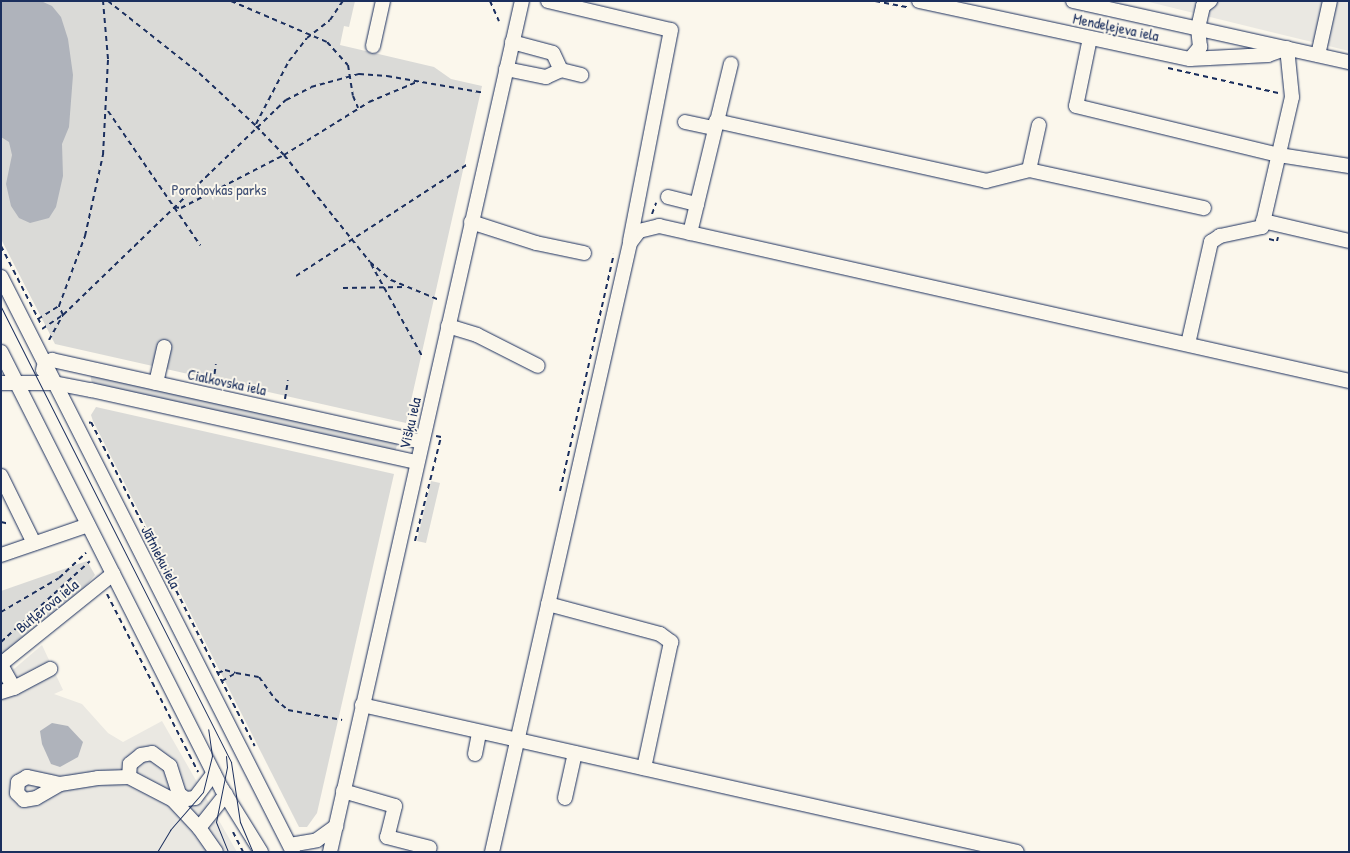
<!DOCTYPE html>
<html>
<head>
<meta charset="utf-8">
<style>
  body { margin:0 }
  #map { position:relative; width:1350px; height:853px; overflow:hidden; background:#fbf7ec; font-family:"Patrick Hand",sans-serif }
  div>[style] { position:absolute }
  .built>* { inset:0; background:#eae8e2 }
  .green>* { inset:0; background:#dadad7 }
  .water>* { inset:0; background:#afb3bb }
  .path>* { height:2px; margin-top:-1px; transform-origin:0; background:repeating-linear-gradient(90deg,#1b2f5e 0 5px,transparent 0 9px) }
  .roads { filter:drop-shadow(0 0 1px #1b2f5e) drop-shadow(0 0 1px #1b2f5e) }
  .minor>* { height:14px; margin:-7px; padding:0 7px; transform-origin:7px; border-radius:7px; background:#fbf7ec }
  .tram>* { height:1px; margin:-0.5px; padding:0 0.5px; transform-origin:0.5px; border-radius:0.5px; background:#1b2f5e }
  span { translate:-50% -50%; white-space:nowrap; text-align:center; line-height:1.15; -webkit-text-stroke:4px #fbf7ec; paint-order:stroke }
  .street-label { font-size:15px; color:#1b2f5e }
  .park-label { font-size:15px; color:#415176 }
  .frame { position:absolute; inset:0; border:2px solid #1b2f5e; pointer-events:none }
</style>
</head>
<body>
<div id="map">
  <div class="built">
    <div style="clip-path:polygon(1145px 1px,1349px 1px,1349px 51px)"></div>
    <div style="clip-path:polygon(42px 645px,63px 690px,54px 694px,82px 704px,108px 733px,123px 742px,162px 721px,237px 852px,1px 852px,1px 680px)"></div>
  </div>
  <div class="green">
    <div style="clip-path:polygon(1px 1px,355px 1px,349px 27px,344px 26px,340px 45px,434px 67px,451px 79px,482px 86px,406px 423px,55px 344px,1px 239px)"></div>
    <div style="clip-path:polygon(90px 373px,398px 442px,395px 452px,92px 384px)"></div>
    <div style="clip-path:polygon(96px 407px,394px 474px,317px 813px,307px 827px,299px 827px,93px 421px,91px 415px)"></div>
    <div style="clip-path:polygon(431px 481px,440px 483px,426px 543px,417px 541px)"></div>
    <div style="clip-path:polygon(87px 561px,95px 575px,84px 588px,1px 657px,1px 591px)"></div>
  </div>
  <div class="water">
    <div style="clip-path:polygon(1px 1px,41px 1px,52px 6px,61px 17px,68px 39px,73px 75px,69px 127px,62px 144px,63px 176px,56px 207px,49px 218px,30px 223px,19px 218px,11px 206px,6px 184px,12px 155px,9px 142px,1px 137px)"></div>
    <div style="clip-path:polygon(52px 723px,68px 726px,83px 742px,78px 757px,60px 767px,51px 764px,42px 744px,40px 731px)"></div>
  </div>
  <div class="path">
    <div style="left:108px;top:1px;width:116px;rotate:38.4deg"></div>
    <div style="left:199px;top:73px;width:78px;rotate:42.9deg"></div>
    <div style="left:256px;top:126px;width:40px;rotate:46deg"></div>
    <div style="left:284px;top:155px;width:137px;rotate:51.2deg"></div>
    <div style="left:370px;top:262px;width:28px;rotate:41deg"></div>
    <div style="left:391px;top:280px;width:50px;rotate:22.4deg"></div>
    <div style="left:231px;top:1px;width:104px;rotate:23.1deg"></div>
    <div style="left:327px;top:42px;width:31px;rotate:48deg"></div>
    <div style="left:348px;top:65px;width:31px;rotate:81deg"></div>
    <div style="left:353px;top:96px;width:13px;rotate:67deg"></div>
    <div style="left:490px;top:1px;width:22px;rotate:66deg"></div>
    <div style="left:875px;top:1px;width:33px;rotate:11deg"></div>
    <div style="left:1168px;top:68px;width:113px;rotate:12.8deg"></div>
    <div style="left:108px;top:111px;width:163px;rotate:55.5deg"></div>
    <div style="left:256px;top:124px;width:71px;rotate:-62.4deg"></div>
    <div style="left:289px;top:61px;width:29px;rotate:-52deg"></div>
    <div style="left:307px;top:38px;width:29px;rotate:-38deg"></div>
    <div style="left:330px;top:20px;width:23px;rotate:-56deg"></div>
    <div style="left:174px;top:207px;width:7px;rotate:8deg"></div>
    <div style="left:181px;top:208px;width:116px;rotate:-27.2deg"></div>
    <div style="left:284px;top:155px;width:100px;rotate:-31.9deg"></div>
    <div style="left:369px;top:102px;width:54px;rotate:-22.8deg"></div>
    <div style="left:652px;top:214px;width:12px;rotate:-70deg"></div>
    <div style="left:1269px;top:239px;width:8px;rotate:14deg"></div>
    <div style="left:1277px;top:241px;width:4px;rotate:-76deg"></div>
    <div style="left:1px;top:246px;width:88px;rotate:62.9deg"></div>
    <div style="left:371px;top:264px;width:107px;rotate:61deg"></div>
    <div style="left:296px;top:276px;width:205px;rotate:-33.1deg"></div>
    <div style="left:343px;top:288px;width:62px;rotate:-0.9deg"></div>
    <div style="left:38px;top:319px;width:25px;rotate:-32deg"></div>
    <div style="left:42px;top:329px;width:25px;rotate:-34deg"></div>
    <div style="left:63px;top:315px;width:310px;rotate:-44deg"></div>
    <div style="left:286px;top:100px;width:28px;rotate:-27deg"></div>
    <div style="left:311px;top:87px;width:50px;rotate:-15.2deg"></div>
    <div style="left:359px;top:74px;width:28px;rotate:4deg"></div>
    <div style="left:387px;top:76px;width:98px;rotate:9.9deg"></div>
    <div style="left:49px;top:340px;width:29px;rotate:-61deg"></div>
    <div style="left:63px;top:315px;width:10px;rotate:-114deg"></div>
    <div style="left:59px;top:306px;width:75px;rotate:-69.6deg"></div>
    <div style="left:85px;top:236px;width:83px;rotate:-77.5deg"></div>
    <div style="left:103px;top:155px;width:96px;rotate:-87deg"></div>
    <div style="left:108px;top:59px;width:58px;rotate:-94.9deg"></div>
    <div style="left:213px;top:383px;width:19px;rotate:-81deg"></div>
    <div style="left:285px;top:399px;width:19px;rotate:-81deg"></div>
    <div style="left:89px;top:423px;width:2px;rotate:-27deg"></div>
    <div style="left:91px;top:422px;width:363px;rotate:63.2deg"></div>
    <div style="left:560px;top:491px;width:243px;rotate:-77.2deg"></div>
    <div style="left:1px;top:522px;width:9px;rotate:13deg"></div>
    <div style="left:415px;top:541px;width:107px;rotate:-76deg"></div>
    <div style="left:441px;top:437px;width:5px;rotate:-169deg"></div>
    <div style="left:107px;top:594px;width:200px;rotate:62.9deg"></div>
    <div style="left:1px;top:612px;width:67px;rotate:-30.4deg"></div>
    <div style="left:59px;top:578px;width:37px;rotate:-43deg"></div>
    <div style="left:1px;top:642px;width:120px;rotate:-42.3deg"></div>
    <div style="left:218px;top:673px;width:8px;rotate:-23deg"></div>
    <div style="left:225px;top:670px;width:11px;rotate:15deg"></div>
    <div style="left:222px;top:681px;width:16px;rotate:-30deg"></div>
    <div style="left:236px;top:673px;width:23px;rotate:10deg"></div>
    <div style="left:259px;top:677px;width:27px;rotate:54deg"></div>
    <div style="left:275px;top:699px;width:17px;rotate:40deg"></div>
    <div style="left:288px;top:710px;width:55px;rotate:10.5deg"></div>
    <div style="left:233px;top:832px;width:22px;rotate:63deg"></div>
  </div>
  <div class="roads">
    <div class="minor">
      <div style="left:548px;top:1px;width:126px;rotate:13.3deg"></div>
      <div style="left:671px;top:30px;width:214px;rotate:101deg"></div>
      <div style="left:919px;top:1px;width:277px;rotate:12.1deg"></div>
      <div style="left:1190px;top:59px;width:78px;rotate:-2.9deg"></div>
      <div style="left:1268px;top:55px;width:20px;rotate:-20deg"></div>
      <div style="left:1073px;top:1px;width:283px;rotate:12.5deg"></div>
      <div style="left:1090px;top:38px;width:69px;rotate:101.6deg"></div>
      <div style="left:1076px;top:106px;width:209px;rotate:13.6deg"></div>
      <div style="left:1279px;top:155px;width:71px;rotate:8.9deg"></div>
      <div style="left:512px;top:42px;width:42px;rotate:15deg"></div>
      <div style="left:553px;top:53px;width:19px;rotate:65deg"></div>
      <div style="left:373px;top:46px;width:46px;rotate:-77.5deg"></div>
      <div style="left:1318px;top:55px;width:55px;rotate:-77.5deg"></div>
      <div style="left:1190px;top:59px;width:16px;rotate:-50deg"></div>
      <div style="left:1200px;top:47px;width:19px;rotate:-96deg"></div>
      <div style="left:1198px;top:28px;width:23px;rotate:-77deg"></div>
      <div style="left:1203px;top:6px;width:9px;rotate:-36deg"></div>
      <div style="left:506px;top:69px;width:41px;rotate:11.3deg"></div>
      <div style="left:546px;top:77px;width:17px;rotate:-25deg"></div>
      <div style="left:561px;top:70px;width:21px;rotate:14deg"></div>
      <div style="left:716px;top:121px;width:277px;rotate:12.5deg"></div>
      <div style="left:986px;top:181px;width:44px;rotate:-14.3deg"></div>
      <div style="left:1029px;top:170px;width:179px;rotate:12.3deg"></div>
      <div style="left:685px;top:122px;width:30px;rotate:12deg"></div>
      <div style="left:1029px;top:170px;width:46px;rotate:-77.5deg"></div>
      <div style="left:668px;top:197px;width:30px;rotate:14deg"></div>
      <div style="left:1263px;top:221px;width:88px;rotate:13.1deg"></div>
      <div style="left:471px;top:222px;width:68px;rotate:17.9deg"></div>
      <div style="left:536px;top:243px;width:49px;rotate:11.8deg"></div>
      <div style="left:690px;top:233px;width:174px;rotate:-76.4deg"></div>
      <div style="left:1px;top:277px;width:645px;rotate:63.08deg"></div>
      <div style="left:448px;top:326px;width:30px;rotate:17deg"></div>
      <div style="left:477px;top:335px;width:68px;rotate:26.9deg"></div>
      <div style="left:1188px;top:344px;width:105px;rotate:-77.3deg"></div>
      <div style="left:1211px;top:242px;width:11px;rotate:-34deg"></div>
      <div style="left:1220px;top:236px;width:43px;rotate:-12.1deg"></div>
      <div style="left:1262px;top:227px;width:133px;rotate:-77deg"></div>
      <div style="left:1292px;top:97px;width:49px;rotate:-95.8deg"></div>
      <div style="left:1px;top:352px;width:490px;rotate:63.2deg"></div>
      <div style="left:222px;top:789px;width:74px;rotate:58.2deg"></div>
      <div style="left:43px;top:370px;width:7px;rotate:-74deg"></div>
      <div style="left:45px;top:363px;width:8px;rotate:-23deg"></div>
      <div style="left:52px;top:360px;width:379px;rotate:12.5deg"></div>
      <div style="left:1px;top:383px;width:53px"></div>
      <div style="left:54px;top:383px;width:38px;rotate:11deg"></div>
      <div style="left:91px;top:390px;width:334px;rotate:12.5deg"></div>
      <div style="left:156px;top:383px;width:37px;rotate:-77deg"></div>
      <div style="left:1px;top:476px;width:75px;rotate:63.8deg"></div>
      <div style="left:1px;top:555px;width:92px;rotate:-19deg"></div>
      <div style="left:548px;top:604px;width:116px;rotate:15deg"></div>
      <div style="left:660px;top:634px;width:14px;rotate:36deg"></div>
      <div style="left:671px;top:642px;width:129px;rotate:102.1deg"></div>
      <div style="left:1px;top:664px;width:144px;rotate:-38.8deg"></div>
      <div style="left:1px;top:665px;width:26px;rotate:61deg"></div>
      <div style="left:14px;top:688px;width:41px;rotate:-27.8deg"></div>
      <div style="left:1px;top:692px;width:14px;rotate:-17deg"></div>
      <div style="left:362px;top:705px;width:671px;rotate:12.65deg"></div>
      <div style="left:475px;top:754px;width:21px;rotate:-79deg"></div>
      <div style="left:129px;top:777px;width:13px;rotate:-86deg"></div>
      <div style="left:130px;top:764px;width:14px;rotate:-39deg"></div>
      <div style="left:141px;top:755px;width:11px;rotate:-10deg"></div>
      <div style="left:152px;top:753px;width:22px;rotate:36deg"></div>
      <div style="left:170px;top:766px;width:29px;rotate:72deg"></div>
      <div style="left:179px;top:794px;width:9px;rotate:36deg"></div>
      <div style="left:186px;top:799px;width:9px;rotate:-6deg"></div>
      <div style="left:195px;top:798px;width:31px;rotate:-53deg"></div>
      <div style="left:60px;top:784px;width:34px;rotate:-168deg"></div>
      <div style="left:27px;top:777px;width:10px;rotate:151deg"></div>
      <div style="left:18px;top:782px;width:11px;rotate:95deg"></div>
      <div style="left:17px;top:793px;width:10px;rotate:45deg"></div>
      <div style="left:24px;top:800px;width:12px;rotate:-9deg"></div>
      <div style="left:36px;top:798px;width:28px;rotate:-30deg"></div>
      <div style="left:60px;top:784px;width:38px;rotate:-9deg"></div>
      <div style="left:98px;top:778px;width:31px;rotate:-2deg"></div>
      <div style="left:129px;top:777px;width:50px;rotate:27.6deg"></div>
      <div style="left:173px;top:800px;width:38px;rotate:47deg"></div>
      <div style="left:343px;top:791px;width:54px;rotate:16.1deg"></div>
      <div style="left:395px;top:806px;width:32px;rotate:104deg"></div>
      <div style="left:387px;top:837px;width:44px;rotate:14.3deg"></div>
      <div style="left:565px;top:798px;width:46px;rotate:-77.5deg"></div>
      <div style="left:290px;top:845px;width:27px;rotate:-10deg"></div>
      <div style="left:317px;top:840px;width:24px;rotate:-36deg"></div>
      <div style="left:216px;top:852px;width:29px;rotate:-125deg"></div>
      <div style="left:199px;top:828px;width:43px;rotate:-51.5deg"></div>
      <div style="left:330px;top:852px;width:872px;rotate:-77.29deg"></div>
      <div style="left:492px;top:852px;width:624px;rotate:-77.23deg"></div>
      <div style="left:630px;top:243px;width:15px;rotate:-53deg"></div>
      <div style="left:639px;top:231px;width:21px;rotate:-14deg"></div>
      <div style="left:659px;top:226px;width:707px;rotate:12.66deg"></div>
    </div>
  </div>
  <div class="tram">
    <div style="left:1px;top:307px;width:510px;rotate:63.18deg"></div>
    <div style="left:231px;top:762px;width:61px;rotate:81.5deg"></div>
    <div style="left:240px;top:822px;width:33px;rotate:67deg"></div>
    <div style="left:226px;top:756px;width:11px;rotate:85deg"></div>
    <div style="left:227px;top:767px;width:56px;rotate:101.3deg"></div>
    <div style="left:216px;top:822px;width:32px;rotate:68deg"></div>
    <div style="left:157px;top:852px;width:26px;rotate:-59deg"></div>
    <div style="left:170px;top:830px;width:50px;rotate:-49deg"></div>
    <div style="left:203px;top:792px;width:37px;rotate:-76deg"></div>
    <div style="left:212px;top:756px;width:27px;rotate:-98deg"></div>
  </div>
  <div class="street-label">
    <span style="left:1116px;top:27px;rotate:12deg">Mendeļejeva iela</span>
    <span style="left:227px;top:382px;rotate:12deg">Cialkovska iela</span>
    <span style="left:410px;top:423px;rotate:-77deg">Višķu iela</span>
    <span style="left:161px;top:557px;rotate:63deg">Jātnieku iela</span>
    <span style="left:47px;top:606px;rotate:-39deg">Butļerova iela</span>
  </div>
  <div class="park-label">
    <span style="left:219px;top:190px">Porohovkas parks</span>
  </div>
  <div class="frame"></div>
</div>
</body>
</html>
